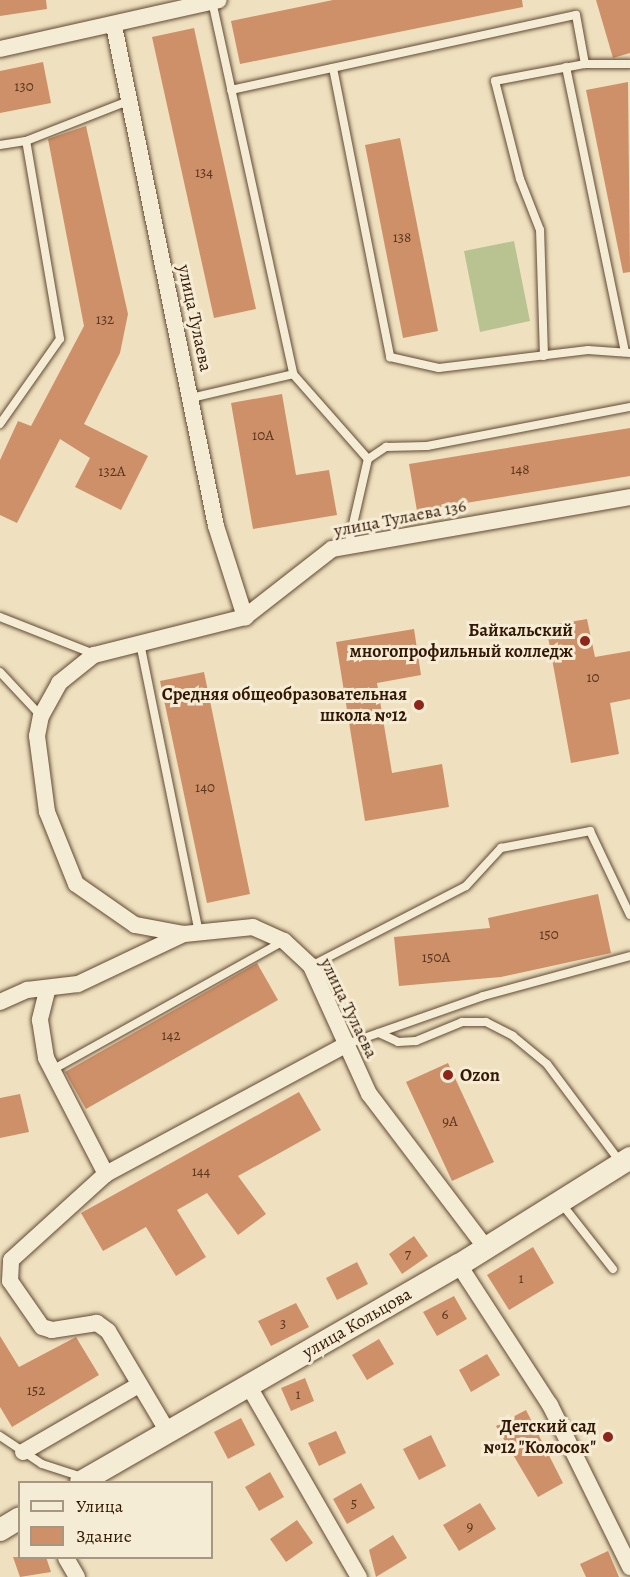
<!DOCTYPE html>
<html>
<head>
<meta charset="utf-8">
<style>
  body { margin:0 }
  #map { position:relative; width:630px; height:1577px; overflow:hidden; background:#efe1bf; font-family:Alegreya,serif }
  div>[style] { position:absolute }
  .green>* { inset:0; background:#b9c392 }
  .building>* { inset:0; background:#ce9068 }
  .roads { filter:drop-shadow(0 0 2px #624a34) drop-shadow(0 0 2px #624a34) }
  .lane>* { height:8px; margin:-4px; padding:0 4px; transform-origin:4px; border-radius:4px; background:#f5ecd5 }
  .street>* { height:16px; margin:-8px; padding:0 8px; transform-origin:8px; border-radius:8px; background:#f5ecd5 }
  .secondary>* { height:22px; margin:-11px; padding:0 11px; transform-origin:11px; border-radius:11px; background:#f5ecd5 }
  .dots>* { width:16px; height:16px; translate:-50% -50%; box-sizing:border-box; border:3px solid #f5ecd5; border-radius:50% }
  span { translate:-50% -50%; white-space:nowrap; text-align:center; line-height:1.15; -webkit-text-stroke:6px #f5ecd5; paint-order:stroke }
  .number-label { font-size:15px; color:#5a361e }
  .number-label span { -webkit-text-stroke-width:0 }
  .street-label { font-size:18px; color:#331805 }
  .poi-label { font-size:18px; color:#331805; font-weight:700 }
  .right { translate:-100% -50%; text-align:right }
  .left { translate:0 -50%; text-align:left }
  .legend { position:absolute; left:18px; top:1481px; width:195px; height:78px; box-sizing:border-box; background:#f5ecd5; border:2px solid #a79782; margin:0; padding:8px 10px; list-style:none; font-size:18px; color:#331805 }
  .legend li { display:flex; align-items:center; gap:12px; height:30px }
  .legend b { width:30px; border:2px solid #a79782 }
</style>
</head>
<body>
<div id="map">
  <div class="green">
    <div style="clip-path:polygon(514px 241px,530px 321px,480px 332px,464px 251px)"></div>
  </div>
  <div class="building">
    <div style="clip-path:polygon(0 0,46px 0,47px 9px,0 16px)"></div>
    <div style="clip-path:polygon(333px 0,522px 0,523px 7px,240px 64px,231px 21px)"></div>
    <div style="clip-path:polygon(596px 0,630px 0,630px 53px,613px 58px)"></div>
    <div style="clip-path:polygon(194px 28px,256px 309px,214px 318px,152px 37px)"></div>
    <div style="clip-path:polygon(43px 62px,51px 103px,0 113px,0 71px)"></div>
    <div style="clip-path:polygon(628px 82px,630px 272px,623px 273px,586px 90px)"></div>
    <div style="clip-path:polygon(86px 126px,128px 314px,120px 353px,84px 424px,148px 456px,121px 510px,75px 487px,90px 458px,60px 439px,17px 523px,0 515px,0 460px,18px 421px,31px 426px,84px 326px,48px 139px)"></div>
    <div style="clip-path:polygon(400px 138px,438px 331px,403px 338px,365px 145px)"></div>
    <div style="clip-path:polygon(282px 394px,296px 475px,329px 470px,337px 515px,253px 529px,231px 403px)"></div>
    <div style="clip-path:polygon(630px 428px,630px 476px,417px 511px,409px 464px)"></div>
    <div style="clip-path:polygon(587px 619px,595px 657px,630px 651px,630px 699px,610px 703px,619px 754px,571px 763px,546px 626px)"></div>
    <div style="clip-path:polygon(414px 629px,421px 675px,377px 683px,392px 773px,442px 764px,449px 807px,365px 821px,336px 642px)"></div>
    <div style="clip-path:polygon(204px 672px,250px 894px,207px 903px,160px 681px)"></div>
    <div style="clip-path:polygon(598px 894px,611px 953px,501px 977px,399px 986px,394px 937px,490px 928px,488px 918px)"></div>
    <div style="clip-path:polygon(257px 963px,278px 1000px,86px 1109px,65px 1072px)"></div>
    <div style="clip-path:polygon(448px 1063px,494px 1162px,452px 1181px,406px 1082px)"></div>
    <div style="clip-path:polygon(299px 1092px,321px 1130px,238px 1176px,266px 1214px,238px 1235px,207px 1193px,177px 1210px,206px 1257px,176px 1276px,146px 1227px,103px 1251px,81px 1213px)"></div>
    <div style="clip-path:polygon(20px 1094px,29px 1132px,0 1138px,0 1098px)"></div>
    <div style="clip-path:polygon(414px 1236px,428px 1256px,402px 1274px,389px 1254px)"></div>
    <div style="clip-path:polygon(533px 1247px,554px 1283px,509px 1310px,487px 1275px)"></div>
    <div style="clip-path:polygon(357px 1262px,368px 1284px,337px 1300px,326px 1278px)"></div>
    <div style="clip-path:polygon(454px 1296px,467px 1319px,437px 1336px,423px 1312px)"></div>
    <div style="clip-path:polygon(296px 1303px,309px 1327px,271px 1346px,258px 1321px)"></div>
    <div style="clip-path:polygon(0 1336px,19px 1367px,76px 1337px,99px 1375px,12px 1427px,0 1407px)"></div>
    <div style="clip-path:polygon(379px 1339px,394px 1364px,367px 1380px,352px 1355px)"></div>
    <div style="clip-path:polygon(487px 1354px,500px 1375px,471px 1392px,459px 1370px)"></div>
    <div style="clip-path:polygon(305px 1378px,314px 1401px,291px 1411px,281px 1388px)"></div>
    <div style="clip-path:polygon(526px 1410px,563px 1483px,538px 1497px,496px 1426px)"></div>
    <div style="clip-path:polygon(241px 1418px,255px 1445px,228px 1459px,214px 1432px)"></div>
    <div style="clip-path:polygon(336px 1431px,346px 1453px,319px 1466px,308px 1443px)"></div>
    <div style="clip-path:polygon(431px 1435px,446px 1466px,419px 1480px,403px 1449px)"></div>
    <div style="clip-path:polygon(270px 1472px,284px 1497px,259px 1511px,245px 1487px)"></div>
    <div style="clip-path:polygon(361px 1483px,375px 1508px,347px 1524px,333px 1499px)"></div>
    <div style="clip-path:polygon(480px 1503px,496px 1529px,459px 1551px,443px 1525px)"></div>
    <div style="clip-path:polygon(297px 1520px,313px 1543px,286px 1562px,270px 1539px)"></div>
    <div style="clip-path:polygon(393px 1535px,407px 1558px,376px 1577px,369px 1550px)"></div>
    <div style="clip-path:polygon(608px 1551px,619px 1577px,586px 1577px,580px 1564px)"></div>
    <div style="clip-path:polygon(13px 1557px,46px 1557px,51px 1572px,20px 1577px)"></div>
  </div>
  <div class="roads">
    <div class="lane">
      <div style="left:212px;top:1px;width:382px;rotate:77.7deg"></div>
      <div style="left:293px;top:374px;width:113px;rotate:48.6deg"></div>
      <div style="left:566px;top:67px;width:291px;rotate:78.3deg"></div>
      <div style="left:333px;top:68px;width:295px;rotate:78.8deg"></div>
      <div style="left:390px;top:357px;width:50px;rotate:12.7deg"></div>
      <div style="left:439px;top:368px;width:150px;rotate:-6.9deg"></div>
      <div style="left:588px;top:350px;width:42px;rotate:4.1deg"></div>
      <div style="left:231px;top:90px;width:353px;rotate:-12.3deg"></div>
      <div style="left:576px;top:15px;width:50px;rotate:79.6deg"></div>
      <div style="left:0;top:145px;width:26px;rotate:-9deg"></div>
      <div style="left:26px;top:141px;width:110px;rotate:-21.4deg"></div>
      <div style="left:544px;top:356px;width:126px;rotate:-91.8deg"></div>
      <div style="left:540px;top:230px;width:55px;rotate:-111.4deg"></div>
      <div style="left:520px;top:179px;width:101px;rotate:-104.3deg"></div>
      <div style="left:495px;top:81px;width:92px;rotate:-10.7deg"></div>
      <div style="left:585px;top:64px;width:45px"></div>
      <div style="left:191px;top:398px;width:105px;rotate:-13.2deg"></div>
      <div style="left:0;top:424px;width:104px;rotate:-54.8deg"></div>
      <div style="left:60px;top:339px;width:201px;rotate:-99.7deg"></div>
      <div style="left:348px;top:546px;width:89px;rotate:-77.1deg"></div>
      <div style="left:368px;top:459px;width:22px;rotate:-34deg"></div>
      <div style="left:386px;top:447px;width:41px;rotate:-1.4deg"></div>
      <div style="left:427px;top:446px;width:207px;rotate:-10.9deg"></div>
      <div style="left:0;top:617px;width:101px;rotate:21.5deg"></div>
      <div style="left:140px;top:643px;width:295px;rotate:78.5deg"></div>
      <div style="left:0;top:672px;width:60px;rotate:47deg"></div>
      <div style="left:311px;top:966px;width:174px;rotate:-27.3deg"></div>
      <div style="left:466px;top:886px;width:52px;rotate:-47.4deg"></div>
      <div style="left:501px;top:848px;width:91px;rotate:-10.8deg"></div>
      <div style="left:590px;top:831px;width:93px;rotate:64.5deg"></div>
      <div style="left:379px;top:1033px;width:21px;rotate:25deg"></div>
      <div style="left:398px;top:1042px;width:18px;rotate:-3deg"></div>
      <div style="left:416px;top:1041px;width:50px;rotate:-22.4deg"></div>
      <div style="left:462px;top:1022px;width:24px"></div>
      <div style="left:486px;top:1022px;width:30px;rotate:27deg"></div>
      <div style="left:513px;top:1036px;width:44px;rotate:39.5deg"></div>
      <div style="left:547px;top:1064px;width:124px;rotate:53.2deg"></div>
      <div style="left:347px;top:1044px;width:144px;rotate:-19.4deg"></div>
      <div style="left:483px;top:996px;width:152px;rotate:-15.2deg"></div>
      <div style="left:52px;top:1070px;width:265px;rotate:-29.1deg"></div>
      <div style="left:561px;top:1203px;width:84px;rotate:51.8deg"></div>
      <div style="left:0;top:1436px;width:50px;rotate:33.7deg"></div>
      <div style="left:42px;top:1464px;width:42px;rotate:18deg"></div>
    </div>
    <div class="street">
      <div style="left:114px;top:26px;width:510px;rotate:78.47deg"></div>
      <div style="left:216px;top:526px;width:96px;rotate:72.3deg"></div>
      <div style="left:0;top:49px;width:224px;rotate:-12.6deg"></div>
      <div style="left:47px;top:991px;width:30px;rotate:104deg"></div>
      <div style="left:40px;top:1020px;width:38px;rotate:81deg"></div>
      <div style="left:46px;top:1058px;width:131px;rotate:62.7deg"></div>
      <div style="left:0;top:1002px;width:30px;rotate:-24deg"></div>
      <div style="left:27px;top:990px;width:51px;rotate:-6.7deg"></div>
      <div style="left:78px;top:984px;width:117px;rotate:-25.3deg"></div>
      <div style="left:486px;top:1248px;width:193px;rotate:-127.2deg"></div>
      <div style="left:369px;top:1094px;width:141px;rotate:-114.4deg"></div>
      <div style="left:311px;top:966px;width:37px;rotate:-137deg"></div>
      <div style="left:284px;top:941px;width:34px;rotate:-156deg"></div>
      <div style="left:253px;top:927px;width:69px;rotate:174.2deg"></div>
      <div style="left:184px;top:934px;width:50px;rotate:-169.6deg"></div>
      <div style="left:135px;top:925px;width:72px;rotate:-145.2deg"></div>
      <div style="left:76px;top:884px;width:78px;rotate:-111.9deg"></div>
      <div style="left:47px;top:812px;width:77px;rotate:-97.5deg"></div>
      <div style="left:37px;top:736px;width:20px;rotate:-79deg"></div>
      <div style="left:41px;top:716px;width:38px;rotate:-61deg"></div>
      <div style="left:59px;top:683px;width:45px;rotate:-38.7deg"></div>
      <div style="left:94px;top:655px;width:156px;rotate:-14.1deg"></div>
      <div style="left:245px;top:617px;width:110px;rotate:-38deg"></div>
      <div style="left:332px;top:549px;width:303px;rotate:-9.9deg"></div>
      <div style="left:459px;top:1265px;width:167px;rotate:57deg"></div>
      <div style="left:550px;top:1405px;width:181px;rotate:63.7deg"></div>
      <div style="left:248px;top:1385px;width:222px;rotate:60deg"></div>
      <div style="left:168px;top:1432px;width:117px;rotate:-120.7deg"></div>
      <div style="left:108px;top:1331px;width:14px;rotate:-144deg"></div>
      <div style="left:97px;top:1323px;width:46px;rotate:171.2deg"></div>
      <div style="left:52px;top:1330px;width:10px;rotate:-163deg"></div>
      <div style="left:42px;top:1327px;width:56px;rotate:-124.8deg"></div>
      <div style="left:10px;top:1281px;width:21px;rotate:-87deg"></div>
      <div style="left:11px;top:1260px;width:128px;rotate:-42.2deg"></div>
      <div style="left:106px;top:1174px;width:274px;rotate:-28.3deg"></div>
      <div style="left:23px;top:1452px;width:132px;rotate:-30.1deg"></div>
      <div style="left:66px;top:1558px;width:22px;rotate:60deg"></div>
    </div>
    <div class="secondary">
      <div style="left:81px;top:1482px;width:436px;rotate:-29.9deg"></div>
      <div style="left:459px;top:1265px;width:202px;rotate:-32deg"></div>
      <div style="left:0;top:1530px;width:23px;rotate:-31deg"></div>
    </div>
  </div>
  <div class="dots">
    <div style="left:585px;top:641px;background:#8f2418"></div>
    <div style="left:419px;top:705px;background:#8f2418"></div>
    <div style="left:448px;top:1075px;background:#8f2418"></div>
    <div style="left:608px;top:1437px;background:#8f2418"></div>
  </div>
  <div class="number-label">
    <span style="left:24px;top:87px">130</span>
    <span style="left:204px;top:173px">134</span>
    <span style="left:402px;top:238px">138</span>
    <span style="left:105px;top:320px">132</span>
    <span style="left:263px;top:436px">10А</span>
    <span style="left:520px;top:470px">148</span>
    <span style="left:112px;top:472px">132А</span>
    <span style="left:593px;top:678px">10</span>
    <span style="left:205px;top:788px">140</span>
    <span style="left:549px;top:935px">150</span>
    <span style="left:436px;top:958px">150А</span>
    <span style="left:171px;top:1036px">142</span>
    <span style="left:450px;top:1122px">9А</span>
    <span style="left:201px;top:1172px">144</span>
    <span style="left:408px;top:1255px">7</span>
    <span style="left:521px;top:1279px">1</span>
    <span style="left:445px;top:1315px">6</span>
    <span style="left:283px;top:1324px">3</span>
    <span style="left:36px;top:1391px">152</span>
    <span style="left:298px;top:1395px">1</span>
    <span style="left:354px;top:1504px">5</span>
    <span style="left:470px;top:1527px">9</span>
  </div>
  <div class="street-label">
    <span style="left:195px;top:318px;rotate:78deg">улица Тулаева</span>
    <span style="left:400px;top:518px;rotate:-11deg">улица Тулаева 136</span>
    <span style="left:349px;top:1008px;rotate:64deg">улица Тулаева</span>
    <span style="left:357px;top:1323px;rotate:-30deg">улица Кольцова</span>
  </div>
  <div class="poi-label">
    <span class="right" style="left:573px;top:641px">Байкальский<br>многопрофильный колледж</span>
    <span class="right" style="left:407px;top:705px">Средняя общеобразовательная<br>школа №12</span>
    <span class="left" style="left:460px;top:1075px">Ozon</span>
    <span class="right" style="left:596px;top:1437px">Детский сад<br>№12 "Колосок"</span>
  </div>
  <ul class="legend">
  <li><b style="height:8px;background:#f5ecd5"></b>Улица</li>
  <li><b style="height:16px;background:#ce9068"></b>Здание</li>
  </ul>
</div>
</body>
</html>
